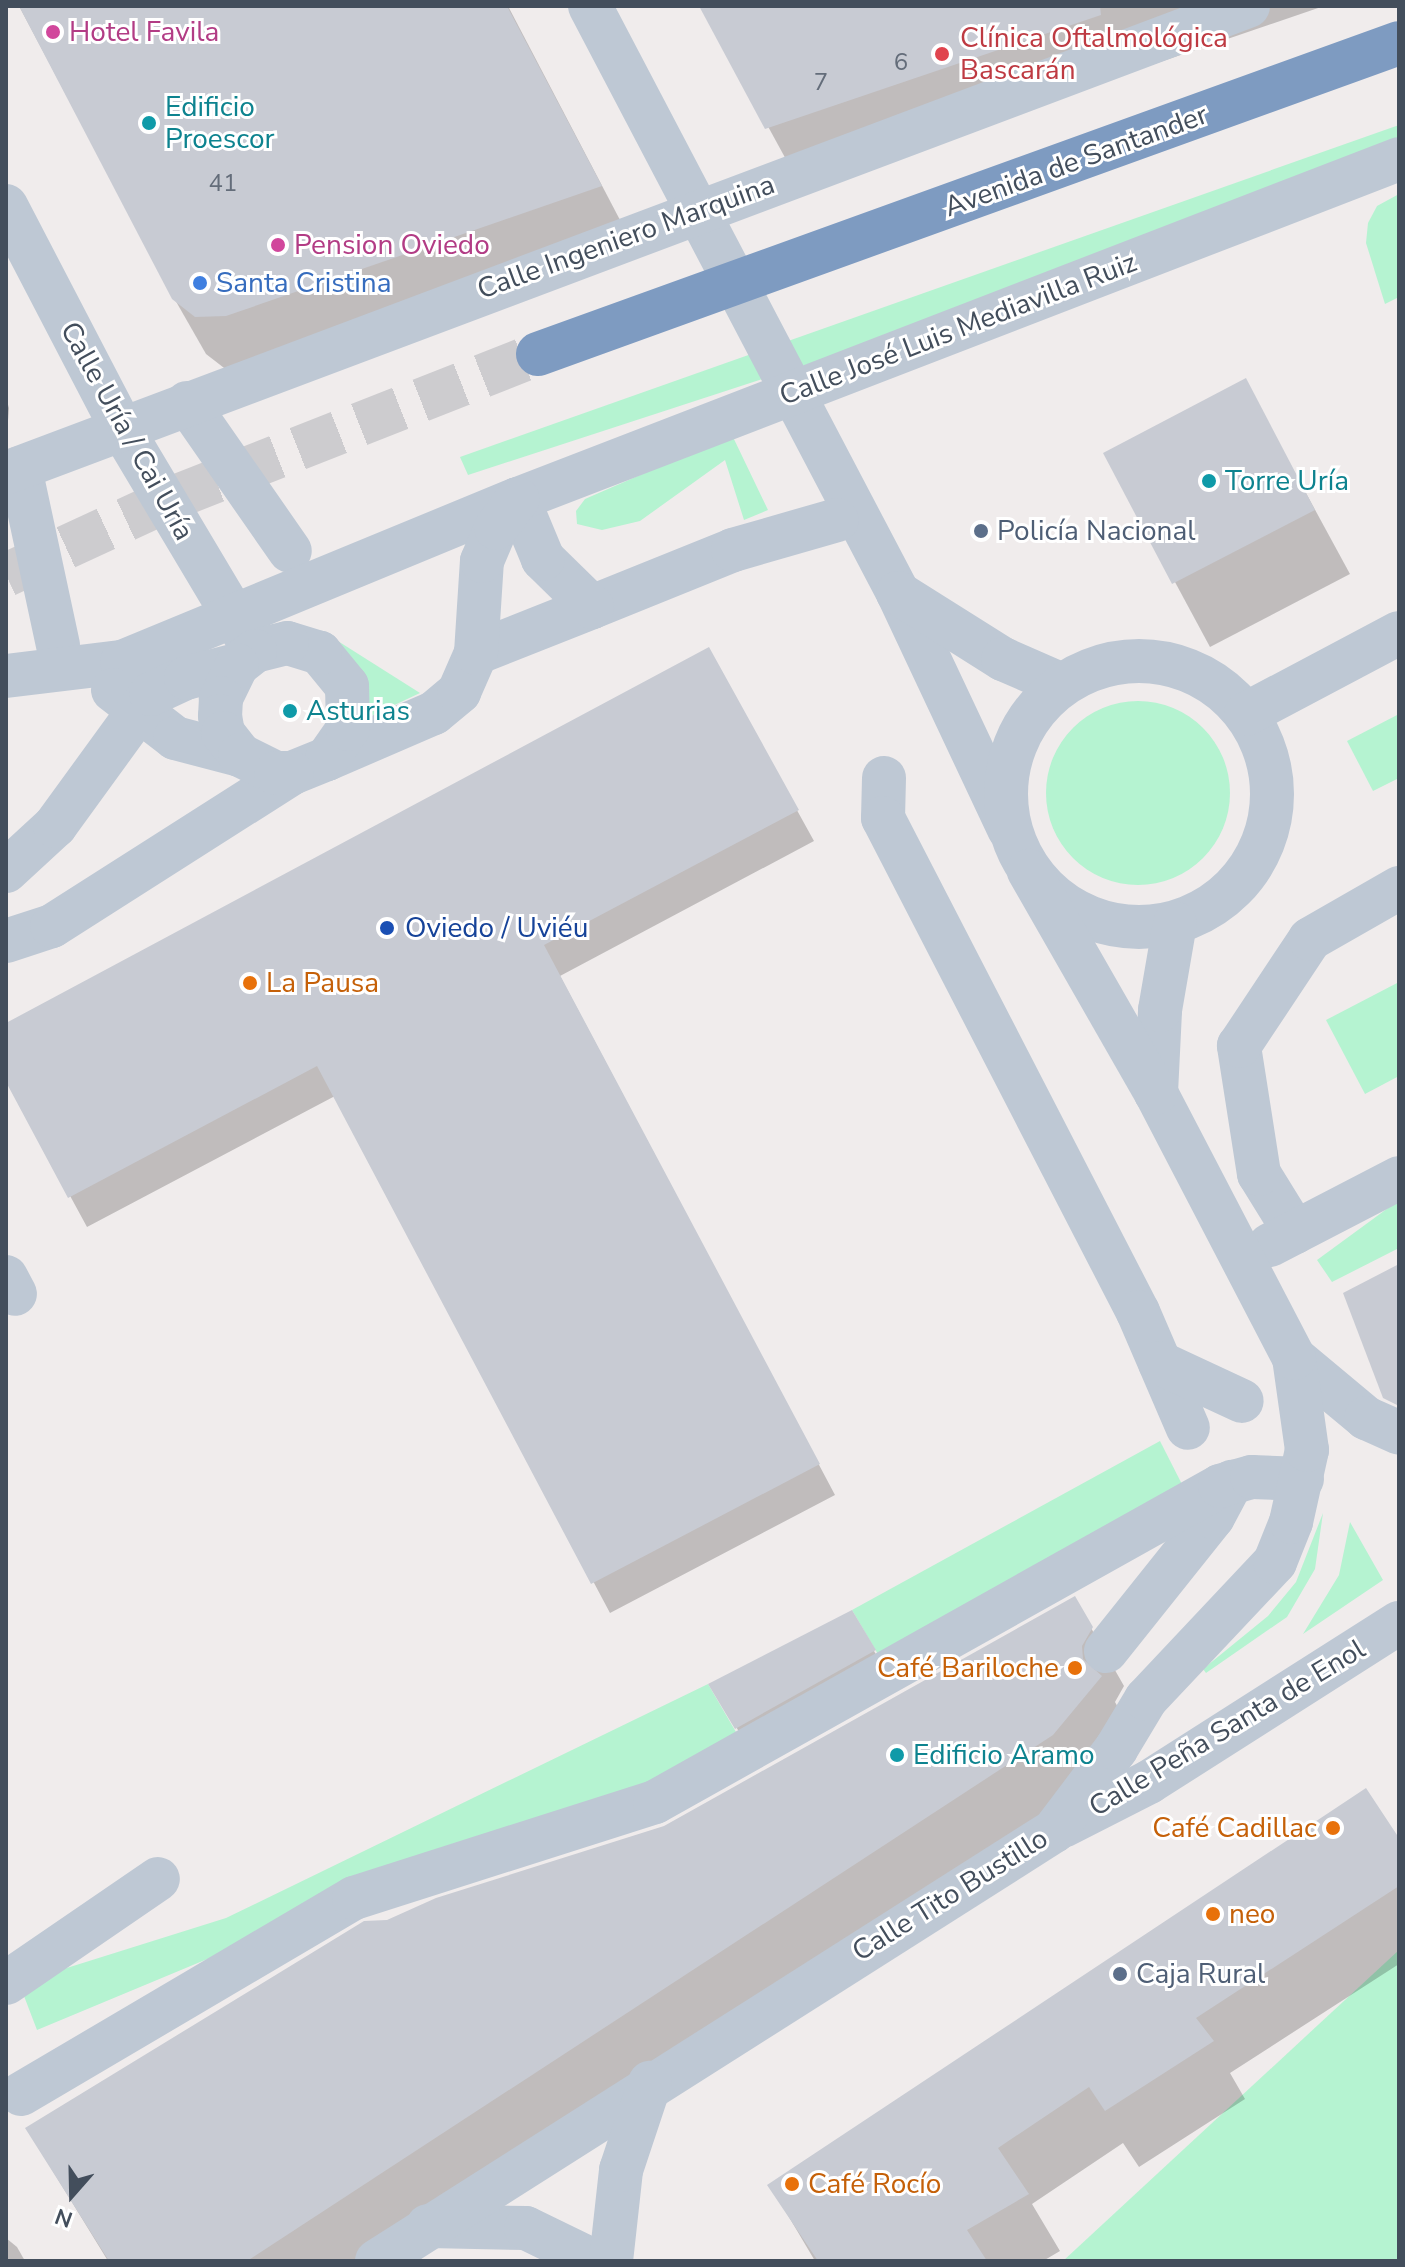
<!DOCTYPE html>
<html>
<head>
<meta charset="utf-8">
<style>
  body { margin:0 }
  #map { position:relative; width:1405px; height:2267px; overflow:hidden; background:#f0ecec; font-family:"Nunito Sans",sans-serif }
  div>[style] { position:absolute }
  .green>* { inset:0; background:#b5f3d1 }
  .round { border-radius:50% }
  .shadow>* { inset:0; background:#0003 }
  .building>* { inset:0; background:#c8cbd3 }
  .highway-tunnel>* { height:44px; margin-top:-22px; transform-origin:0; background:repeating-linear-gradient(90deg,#cdcccf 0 44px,transparent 0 66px) }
  .minor>* { height:44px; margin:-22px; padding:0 22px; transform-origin:22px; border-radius:22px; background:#bec8d4 }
  .minor>.ring { margin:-22px; padding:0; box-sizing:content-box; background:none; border:44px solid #bec8d4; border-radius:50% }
  .highway>* { height:44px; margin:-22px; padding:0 22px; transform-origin:22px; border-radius:22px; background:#7e9bc1 }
  .dots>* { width:22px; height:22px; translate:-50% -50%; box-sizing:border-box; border:4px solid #fff; border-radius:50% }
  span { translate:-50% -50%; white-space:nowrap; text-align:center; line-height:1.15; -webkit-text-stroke:6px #fff; paint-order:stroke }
  .number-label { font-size:24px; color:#646d7a }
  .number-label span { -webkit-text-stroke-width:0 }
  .hotel-label { font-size:28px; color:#b23c85 }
  .left { translate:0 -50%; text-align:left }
  .health-label { font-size:28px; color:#be3a42 }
  .culture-label { font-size:28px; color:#0d838f }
  .street-label { font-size:28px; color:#434e5c }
  .shop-label { font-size:28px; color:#366cbe }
  .service-label { font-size:28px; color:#4e5e75 }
  .transit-label { font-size:28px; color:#164399 }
  .food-label { font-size:28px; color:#c56008 }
  .right { translate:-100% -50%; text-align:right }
  .frame { position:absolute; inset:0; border:8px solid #434e5c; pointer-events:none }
  .north { position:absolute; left:32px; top:2155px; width:80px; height:80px; -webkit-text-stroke:6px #fff; paint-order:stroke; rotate:200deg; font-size:22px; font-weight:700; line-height:32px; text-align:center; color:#434e5c }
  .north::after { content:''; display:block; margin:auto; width:28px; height:36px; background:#434e5c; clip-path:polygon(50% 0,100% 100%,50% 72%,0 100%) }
</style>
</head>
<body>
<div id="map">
  <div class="green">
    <div style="clip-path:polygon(1399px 125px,1399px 146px,882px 340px,468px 475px,460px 457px)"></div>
    <div style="clip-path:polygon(1399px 194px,1399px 297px,1385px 304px,1366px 243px,1368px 223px,1377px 206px)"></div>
    <div style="clip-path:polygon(732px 435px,768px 510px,744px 520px,725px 460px,640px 521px,602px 530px,577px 524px,576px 511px,585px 499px)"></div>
    <div style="clip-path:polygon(322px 631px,420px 693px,369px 717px)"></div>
    <div class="round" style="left:1046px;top:701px;width:184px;height:184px"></div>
    <div style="clip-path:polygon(1399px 714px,1399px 778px,1373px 791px,1347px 741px)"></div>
    <div style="clip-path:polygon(1399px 982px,1399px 1076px,1365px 1094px,1326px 1020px)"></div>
    <div style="clip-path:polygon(1399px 1200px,1399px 1248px,1332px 1282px,1317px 1260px)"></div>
    <div style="clip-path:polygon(1160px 1441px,1191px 1502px,879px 1656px,852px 1610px)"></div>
    <div style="clip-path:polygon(1323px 1513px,1315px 1569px,1287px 1617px,1206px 1673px,1203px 1669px,1268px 1616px,1296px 1582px)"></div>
    <div style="clip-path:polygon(1350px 1522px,1383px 1580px,1303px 1634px,1339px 1575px)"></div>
    <div style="clip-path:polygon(708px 1684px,747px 1751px,354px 1898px,37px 2030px,19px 1983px,226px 1918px)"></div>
    <div style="clip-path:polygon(1399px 1950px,1399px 2261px,1063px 2261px)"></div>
  </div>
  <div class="shadow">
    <div style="clip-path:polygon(19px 6px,508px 6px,631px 241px,228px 371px,206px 354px,174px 298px)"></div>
    <div style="clip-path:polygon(702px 6px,1324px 6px,800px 185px)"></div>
    <div style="clip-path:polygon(1245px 381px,1350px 574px,1210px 647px,1106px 454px)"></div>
    <div style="clip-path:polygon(6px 398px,9px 408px,6px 447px)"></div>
    <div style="clip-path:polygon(725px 680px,814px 841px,560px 976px,835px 1495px,610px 1613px,335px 1096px,87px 1227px,6px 1078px,6px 1025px)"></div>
    <div style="clip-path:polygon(1074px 1598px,1124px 1686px,1115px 1702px,1133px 1734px,1086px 1791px,366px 2261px,108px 2261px,27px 2129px,387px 1922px,665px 1828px)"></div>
    <div style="clip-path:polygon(852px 1613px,889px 1677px,752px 1754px,711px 1684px)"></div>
    <div style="clip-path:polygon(1399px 1842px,1399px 1964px,1230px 2073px,1245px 2099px,1139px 2167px,1123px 2143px,1032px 2204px,1060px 2251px,1043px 2261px,815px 2261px,770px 2185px)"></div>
    <div style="clip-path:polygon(6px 2238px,17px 2247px,25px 2261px,6px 2261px)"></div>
  </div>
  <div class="building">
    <div style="clip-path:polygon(19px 6px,507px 6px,602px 186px,226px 316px,195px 317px,172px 299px)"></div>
    <div style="clip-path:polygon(699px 6px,1100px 6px,1101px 15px,765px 129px)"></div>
    <div style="clip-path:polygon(1246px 378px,1315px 510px,1172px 584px,1103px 453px)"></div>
    <div style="clip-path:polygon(709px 647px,799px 810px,544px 945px,820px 1464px,591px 1584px,317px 1066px,68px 1198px,6px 1082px,6px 1023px)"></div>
    <div style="clip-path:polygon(1399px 1264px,1399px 1406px,1383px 1398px,1343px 1293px)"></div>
    <div style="clip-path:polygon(1075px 1596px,1093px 1627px,1082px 1646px,1083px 1659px,1102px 1676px,1053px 1735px,247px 2261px,109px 2261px,25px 2128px,364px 1921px,387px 1920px,436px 1898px,664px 1826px)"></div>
    <div style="clip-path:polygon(852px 1610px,876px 1650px,735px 1729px,708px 1684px)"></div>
    <div style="clip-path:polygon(1366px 1788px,1399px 1838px,1399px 1886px,1196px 2018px,1214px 2041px,1105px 2111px,1089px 2087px,998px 2148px,1029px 2194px,967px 2230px,987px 2261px,818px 2261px,767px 2185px)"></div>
  </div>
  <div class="highway-tunnel">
    <div style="left:6px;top:575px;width:186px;rotate:-24.8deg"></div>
    <div style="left:175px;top:497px;width:390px;rotate:-21.5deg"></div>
  </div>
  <div class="minor">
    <div style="left:590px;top:6px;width:663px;rotate:62.31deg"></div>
    <div style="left:898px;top:593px;width:261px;rotate:64.8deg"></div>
    <div style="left:6px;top:206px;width:249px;rotate:62.5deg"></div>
    <div style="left:121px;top:427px;width:248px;rotate:59.2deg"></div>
    <div style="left:187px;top:403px;width:180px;rotate:55.2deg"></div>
    <div style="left:20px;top:468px;width:181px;rotate:77.9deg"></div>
    <div style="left:6px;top:473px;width:1327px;rotate:-20.61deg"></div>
    <div style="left:898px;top:593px;width:124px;rotate:32.2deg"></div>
    <div style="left:1003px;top:659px;width:62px;rotate:23.7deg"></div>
    <div style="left:592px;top:607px;width:152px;rotate:-22deg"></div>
    <div style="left:733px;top:550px;width:108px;rotate:-16.1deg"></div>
    <div style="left:476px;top:653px;width:125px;rotate:-21.6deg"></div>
    <div style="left:592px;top:607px;width:69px;rotate:-135.6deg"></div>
    <div style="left:543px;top:559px;width:65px;rotate:-112.6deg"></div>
    <div class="ring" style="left:1006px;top:661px;width:222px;height:222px"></div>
    <div style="left:6px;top:676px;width:117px;rotate:-6.9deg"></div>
    <div style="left:122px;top:662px;width:428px;rotate:-22.4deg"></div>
    <div style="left:518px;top:499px;width:944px;rotate:-21.1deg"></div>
    <div style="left:113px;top:690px;width:78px;rotate:37.7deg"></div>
    <div style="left:175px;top:738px;width:67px;rotate:14.7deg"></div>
    <div style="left:1246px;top:714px;width:173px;rotate:-27.9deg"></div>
    <div style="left:327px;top:759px;width:116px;rotate:-23.3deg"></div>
    <div style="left:434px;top:713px;width:33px;rotate:-40deg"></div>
    <div style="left:459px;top:692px;width:43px;rotate:-66.4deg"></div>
    <div style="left:476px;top:653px;width:92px;rotate:-86.3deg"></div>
    <div style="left:482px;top:561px;width:36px;rotate:-67deg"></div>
    <div style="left:496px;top:528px;width:36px;rotate:-53deg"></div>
    <div style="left:884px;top:778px;width:40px;rotate:91.4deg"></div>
    <div style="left:883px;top:818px;width:556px;rotate:62.7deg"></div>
    <div style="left:1138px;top:1312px;width:126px;rotate:66.7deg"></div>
    <div style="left:6px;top:871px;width:67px;rotate:-42.6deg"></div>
    <div style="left:55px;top:826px;width:163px;rotate:-54deg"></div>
    <div style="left:151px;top:694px;width:38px;rotate:-25deg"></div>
    <div style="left:186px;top:678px;width:53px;rotate:-14.3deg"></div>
    <div style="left:6px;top:941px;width:48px;rotate:-18.1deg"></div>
    <div style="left:52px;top:926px;width:285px;rotate:-32.5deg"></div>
    <div style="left:292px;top:773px;width:38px;rotate:-22deg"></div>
    <div style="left:327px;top:759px;width:37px;rotate:-55deg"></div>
    <div style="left:348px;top:729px;width:43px;rotate:-91.3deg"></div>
    <div style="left:347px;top:686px;width:43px;rotate:-129.3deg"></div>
    <div style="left:320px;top:653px;width:34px;rotate:-163deg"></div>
    <div style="left:287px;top:643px;width:33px;rotate:166deg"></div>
    <div style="left:255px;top:651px;width:23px;rotate:142deg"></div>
    <div style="left:237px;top:665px;width:37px;rotate:116deg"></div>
    <div style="left:221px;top:698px;width:18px;rotate:93deg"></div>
    <div style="left:220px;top:716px;width:17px;rotate:80deg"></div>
    <div style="left:223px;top:733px;width:28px;rotate:52deg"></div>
    <div style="left:240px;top:755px;width:40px;rotate:26.6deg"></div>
    <div style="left:276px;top:773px;width:16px"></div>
    <div style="left:1156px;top:1093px;width:83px;rotate:-87.2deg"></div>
    <div style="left:1160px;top:1010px;width:88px;rotate:-80.2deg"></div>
    <div style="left:1295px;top:1232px;width:68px;rotate:-121.8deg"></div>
    <div style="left:1259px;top:1174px;width:130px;rotate:-98.9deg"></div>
    <div style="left:1239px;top:1046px;width:128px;rotate:-56.4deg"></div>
    <div style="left:1310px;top:939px;width:103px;rotate:-29.8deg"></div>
    <div style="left:1270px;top:1245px;width:145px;rotate:-27.4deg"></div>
    <div style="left:6px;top:1277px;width:19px;rotate:62deg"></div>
    <div style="left:1294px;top:1358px;width:94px;rotate:39.8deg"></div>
    <div style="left:1366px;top:1418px;width:36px;rotate:24deg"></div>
    <div style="left:1160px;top:1363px;width:90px;rotate:24.9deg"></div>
    <div style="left:1106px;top:1651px;width:171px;rotate:-51.4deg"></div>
    <div style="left:1213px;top:1517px;width:40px;rotate:-62deg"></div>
    <div style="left:1063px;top:1826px;width:97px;rotate:-27.1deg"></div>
    <div style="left:1149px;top:1782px;width:296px;rotate:-32.5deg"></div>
    <div style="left:6px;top:1983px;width:184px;rotate:-34.4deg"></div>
    <div style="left:21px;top:2094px;width:386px;rotate:-30.5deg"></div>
    <div style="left:354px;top:1898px;width:316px;rotate:-17.7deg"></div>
    <div style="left:655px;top:1802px;width:647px;rotate:-29.22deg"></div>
    <div style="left:1220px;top:1486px;width:33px;rotate:-16deg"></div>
    <div style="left:1252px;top:1477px;width:50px;rotate:2.3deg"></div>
    <div style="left:428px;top:2226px;width:98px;rotate:1.2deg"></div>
    <div style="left:526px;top:2228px;width:76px;rotate:25.9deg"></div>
    <div style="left:377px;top:2261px;width:802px;rotate:-32.42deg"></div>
    <div style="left:1054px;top:1831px;width:103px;rotate:-52.9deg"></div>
    <div style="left:1116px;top:1749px;width:58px;rotate:-59deg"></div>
    <div style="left:1146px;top:1699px;width:188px;rotate:-46.7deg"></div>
    <div style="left:1275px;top:1562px;width:43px;rotate:-68.2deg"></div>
    <div style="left:1291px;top:1522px;width:74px;rotate:-77.5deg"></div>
    <div style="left:1307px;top:1450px;width:93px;rotate:-98deg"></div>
    <div style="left:1294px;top:1358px;width:299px;rotate:-117.5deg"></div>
    <div style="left:1156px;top:1093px;width:256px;rotate:-119.8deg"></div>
    <div style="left:611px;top:2261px;width:92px;rotate:-83.7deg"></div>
    <div style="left:621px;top:2170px;width:92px;rotate:-71.6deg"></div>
  </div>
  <div class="highway">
    <div style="left:538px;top:354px;width:915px;rotate:-19.86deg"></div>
  </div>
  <div class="dots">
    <div style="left:53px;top:32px;background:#d1479c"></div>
    <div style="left:942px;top:54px;background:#e0444e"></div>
    <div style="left:149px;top:123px;background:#0f9aa8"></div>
    <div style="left:278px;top:245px;background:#d1479c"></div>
    <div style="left:200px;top:283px;background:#3f7fe0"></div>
    <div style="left:1209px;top:481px;background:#0f9aa8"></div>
    <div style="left:981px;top:531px;background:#5c6f8a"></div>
    <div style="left:290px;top:711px;background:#0f9aa8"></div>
    <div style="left:387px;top:928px;background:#1a4fb4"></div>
    <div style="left:250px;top:983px;background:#e8710a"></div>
    <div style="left:1075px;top:1668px;background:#e8710a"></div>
    <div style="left:897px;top:1755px;background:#0f9aa8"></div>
    <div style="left:1333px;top:1828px;background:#e8710a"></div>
    <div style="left:1213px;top:1914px;background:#e8710a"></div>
    <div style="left:1120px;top:1974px;background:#5c6f8a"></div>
    <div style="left:792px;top:2184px;background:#e8710a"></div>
  </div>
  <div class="number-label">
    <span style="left:901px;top:63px">6</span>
    <span style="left:821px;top:83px">7</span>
    <span style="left:223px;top:184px">41</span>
  </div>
  <div class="hotel-label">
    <span class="left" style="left:69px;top:32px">Hotel Favila</span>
    <span class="left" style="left:294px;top:245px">Pension Oviedo</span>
  </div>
  <div class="health-label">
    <span class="left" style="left:960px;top:54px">Clínica Oftalmológica<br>Bascarán</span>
  </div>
  <div class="culture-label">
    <span class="left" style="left:165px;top:123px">Edificio<br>Proescor</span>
    <span class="left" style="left:1225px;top:481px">Torre Uría</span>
    <span class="left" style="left:306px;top:711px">Asturias</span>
    <span class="left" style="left:913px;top:1755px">Edificio Aramo</span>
  </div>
  <div class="street-label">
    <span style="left:1076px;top:161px;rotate:-20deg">Avenida de Santander</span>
    <span style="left:626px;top:237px;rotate:-20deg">Calle Ingeniero Marquina</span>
    <span style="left:958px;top:329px;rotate:-21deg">Calle José Luis Mediavilla Ruiz</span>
    <span style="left:127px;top:431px;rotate:61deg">Calle Uría / Cai Uría</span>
    <span style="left:1227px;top:1728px;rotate:-31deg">Calle Peña Santa de Enol</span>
    <span style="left:950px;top:1895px;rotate:-32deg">Calle Tito Bustillo</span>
  </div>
  <div class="shop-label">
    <span class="left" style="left:216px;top:283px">Santa Cristina</span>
  </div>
  <div class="service-label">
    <span class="left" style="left:997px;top:531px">Policía Nacional</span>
    <span class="left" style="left:1136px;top:1974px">Caja Rural</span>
  </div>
  <div class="transit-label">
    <span class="left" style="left:405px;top:928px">Oviedo / Uviéu</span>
  </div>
  <div class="food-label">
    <span class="left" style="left:266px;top:983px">La Pausa</span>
    <span class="right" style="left:1059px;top:1668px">Café Bariloche</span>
    <span class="right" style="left:1317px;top:1828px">Café Cadillac</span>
    <span class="left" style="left:1229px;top:1914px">neo</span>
    <span class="left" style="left:808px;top:2184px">Café Rocío</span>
  </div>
  <div class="frame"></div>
  <div class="north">N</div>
</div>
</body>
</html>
